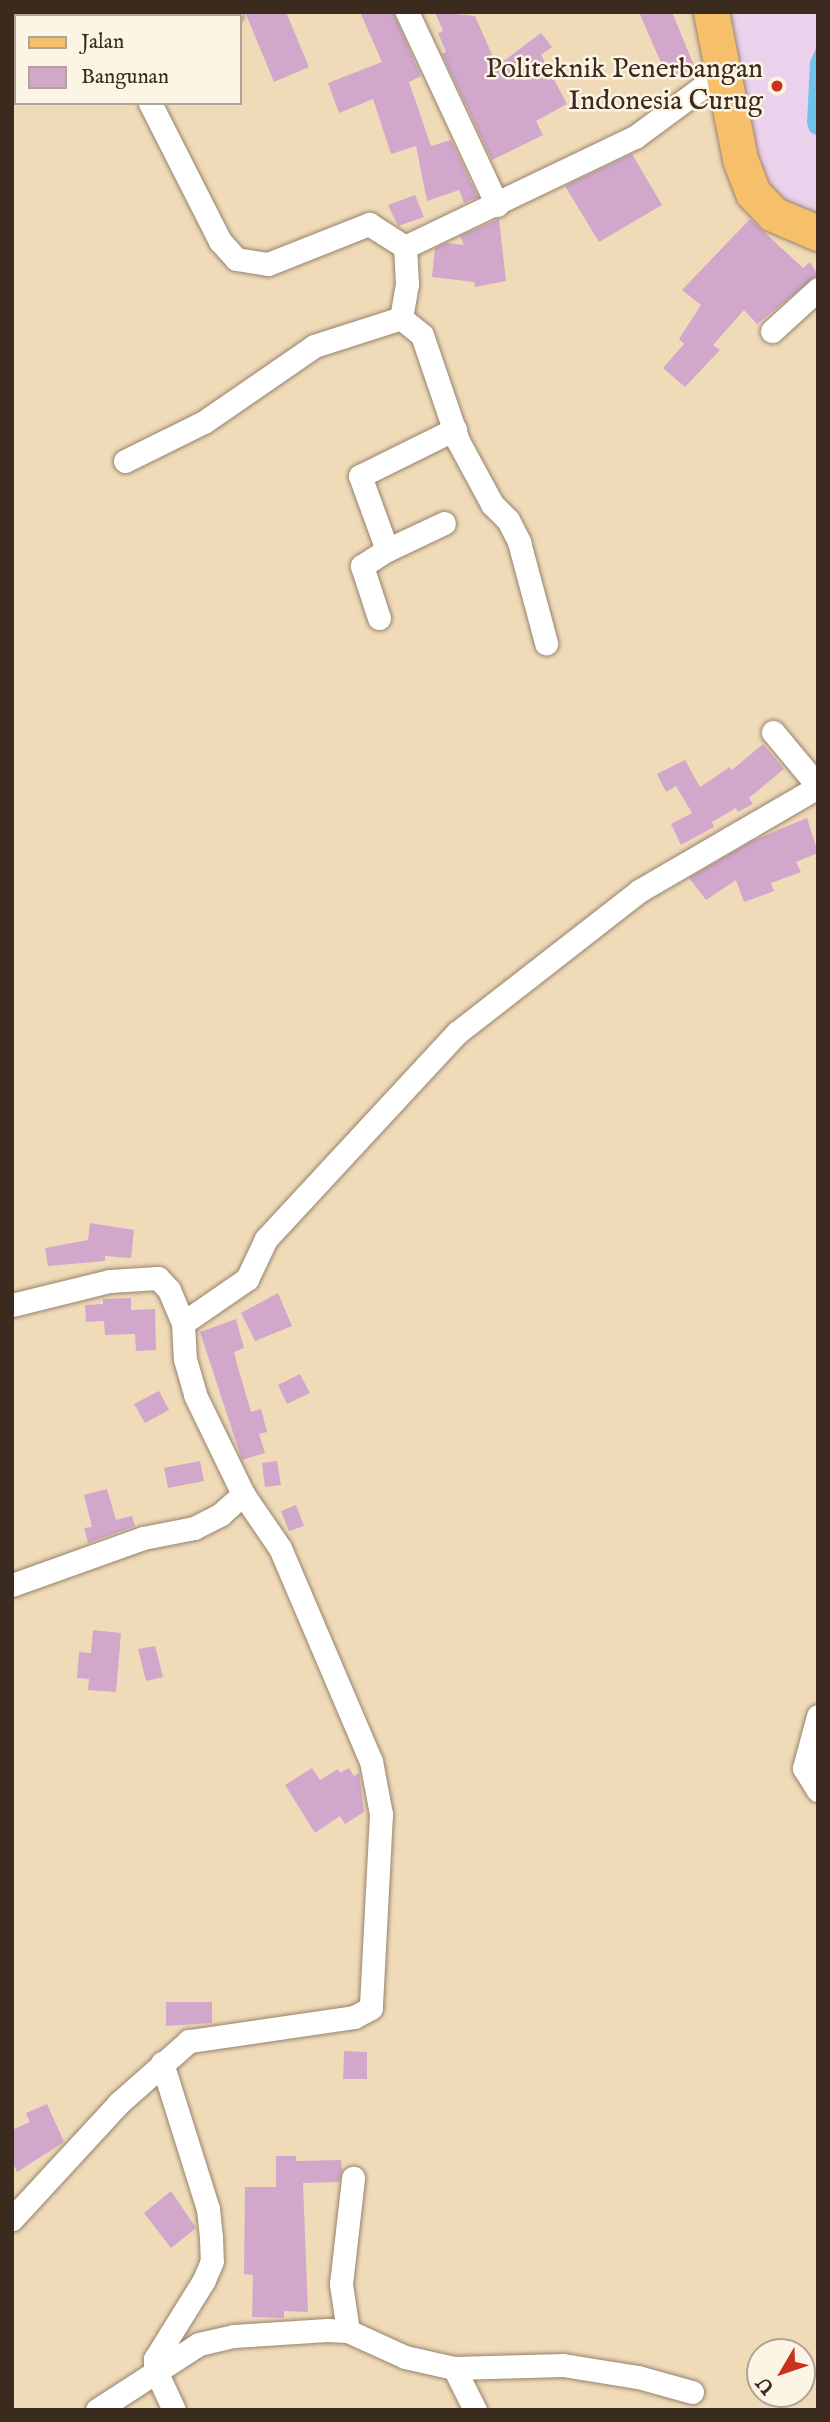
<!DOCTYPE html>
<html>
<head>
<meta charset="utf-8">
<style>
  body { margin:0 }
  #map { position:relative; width:830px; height:2422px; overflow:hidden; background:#f0dbb9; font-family:"IM FELL English",serif }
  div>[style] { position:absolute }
  .built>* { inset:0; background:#ebd1eb }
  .water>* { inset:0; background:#6fc2ec }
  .building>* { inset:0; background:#d1a7cc }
  .roads { filter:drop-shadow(0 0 2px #96826c) drop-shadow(0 0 2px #96826c) }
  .street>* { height:23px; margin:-11.5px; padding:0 11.5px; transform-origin:11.5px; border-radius:11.5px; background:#fff }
  .primary>* { height:35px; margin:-17.5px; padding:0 17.5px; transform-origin:17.5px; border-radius:17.5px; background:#f6c06b }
  .dots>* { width:19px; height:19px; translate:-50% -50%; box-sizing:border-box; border:4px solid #fcf5e5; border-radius:50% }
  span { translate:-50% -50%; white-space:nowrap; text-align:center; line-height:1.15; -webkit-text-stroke:5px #fcf5e5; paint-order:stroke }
  .poi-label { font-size:28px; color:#3b2a1e }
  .right { translate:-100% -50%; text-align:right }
  .frame { position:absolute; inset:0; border:14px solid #3b2a1e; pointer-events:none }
  .legend { position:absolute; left:14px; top:14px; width:228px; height:91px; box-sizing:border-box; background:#fcf5e5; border:2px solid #afa495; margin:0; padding:9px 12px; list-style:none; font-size:21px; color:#3b2a1e }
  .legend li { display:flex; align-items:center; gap:14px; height:35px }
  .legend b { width:35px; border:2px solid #afa495 }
  .north { position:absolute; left:746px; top:2338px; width:70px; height:70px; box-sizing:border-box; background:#fcf5e5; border:2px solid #afa495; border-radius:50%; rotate:231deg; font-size:19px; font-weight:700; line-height:28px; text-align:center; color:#3b2a1e }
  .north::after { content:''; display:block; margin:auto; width:24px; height:32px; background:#c8321e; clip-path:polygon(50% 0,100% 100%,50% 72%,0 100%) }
</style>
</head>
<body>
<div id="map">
  <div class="built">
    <div style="clip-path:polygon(724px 12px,818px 12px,818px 220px,794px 212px,749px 159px)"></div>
  </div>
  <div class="water">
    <div style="clip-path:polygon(818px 44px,818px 136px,810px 132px,807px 123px,810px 62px)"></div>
  </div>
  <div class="building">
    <div style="clip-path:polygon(245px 12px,286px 12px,309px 67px,274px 82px)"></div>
    <div style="clip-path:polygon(360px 12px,393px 12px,421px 76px,409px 82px,431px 146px,451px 140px,478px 197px,464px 203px,459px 190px,427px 201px,416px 146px,391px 154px,373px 99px,339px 113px,328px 83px,382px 62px)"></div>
    <div style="clip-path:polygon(435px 12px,475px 16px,497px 66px,541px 33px,552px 47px,541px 55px,567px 104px,536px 121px,543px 135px,492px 160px,442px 54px,446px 52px,438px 33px,443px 31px)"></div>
    <div style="clip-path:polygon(639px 12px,672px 12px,695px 68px,668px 79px)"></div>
    <div style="clip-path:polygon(632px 154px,662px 205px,599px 242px,565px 186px)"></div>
    <div style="clip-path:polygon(415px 195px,424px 217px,398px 226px,388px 205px)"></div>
    <div style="clip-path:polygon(499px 219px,506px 281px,475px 287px,474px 282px,432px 277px,435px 248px,446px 243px,464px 245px,460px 236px)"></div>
    <div style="clip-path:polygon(750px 219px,803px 268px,810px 262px,818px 275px,757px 324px,744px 310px,713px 345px,720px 350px,685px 387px,663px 368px,684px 344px,679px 339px,701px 305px,682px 290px)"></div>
    <div style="clip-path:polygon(763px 744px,784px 769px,749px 798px,753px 804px,738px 812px,736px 808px,712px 822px,714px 827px,681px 845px,671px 824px,692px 813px,676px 786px,666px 792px,657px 774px,685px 760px,700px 787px,730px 767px,732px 770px)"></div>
    <div style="clip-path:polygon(807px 818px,818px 853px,796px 862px,801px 872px,771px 883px,774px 891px,744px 902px,736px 880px,706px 900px,689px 878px,752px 841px)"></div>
    <div style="clip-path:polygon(90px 1223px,134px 1230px,131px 1258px,105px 1256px,105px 1261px,48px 1266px,45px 1248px,88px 1240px)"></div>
    <div style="clip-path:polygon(278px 1293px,292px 1326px,255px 1341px,241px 1313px)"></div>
    <div style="clip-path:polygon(131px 1298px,131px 1310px,155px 1309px,156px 1350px,136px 1351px,135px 1334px,105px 1335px,104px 1321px,86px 1322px,85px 1305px,103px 1304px,103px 1299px)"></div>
    <div style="clip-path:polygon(236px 1319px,244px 1348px,234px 1352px,237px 1364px,251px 1412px,261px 1409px,267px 1432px,259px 1434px,265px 1453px,242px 1460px,200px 1332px)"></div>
    <div style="clip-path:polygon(300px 1374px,310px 1393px,287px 1404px,278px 1385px)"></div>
    <div style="clip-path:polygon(159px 1391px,169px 1410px,145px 1423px,134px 1404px)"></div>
    <div style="clip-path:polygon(200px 1461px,204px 1481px,168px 1488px,164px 1468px)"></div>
    <div style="clip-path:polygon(277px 1461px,281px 1485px,265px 1487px,262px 1463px)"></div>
    <div style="clip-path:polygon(107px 1489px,116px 1520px,132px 1516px,135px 1526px,88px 1543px,84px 1528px,92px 1527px,84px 1495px)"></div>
    <div style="clip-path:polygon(296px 1505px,304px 1526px,289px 1531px,281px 1511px)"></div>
    <div style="clip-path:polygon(93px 1630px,121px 1633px,116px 1692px,88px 1690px,89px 1679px,77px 1678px,79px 1652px,91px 1653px)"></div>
    <div style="clip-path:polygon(155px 1646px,163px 1677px,146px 1681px,138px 1649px)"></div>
    <div style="clip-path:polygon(312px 1768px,320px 1780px,338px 1769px,340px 1773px,349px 1768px,354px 1776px,359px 1773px,364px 1812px,345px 1824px,340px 1816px,315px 1833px,285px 1785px)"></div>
    <div style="clip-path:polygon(166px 2002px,212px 2002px,212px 2023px,166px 2026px)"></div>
    <div style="clip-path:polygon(344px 2051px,367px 2052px,367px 2079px,343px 2079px)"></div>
    <div style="clip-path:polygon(47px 2104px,64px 2142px,17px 2172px,12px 2160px,12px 2130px,30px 2122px,26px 2113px)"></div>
    <div style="clip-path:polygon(276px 2156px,296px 2156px,296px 2161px,341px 2160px,342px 2170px,339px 2182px,303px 2183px,308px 2312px,284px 2311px,284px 2318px,252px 2317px,253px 2275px,244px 2274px,245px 2187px,276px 2187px)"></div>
    <div style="clip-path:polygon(171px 2191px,196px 2228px,171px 2248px,144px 2213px)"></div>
  </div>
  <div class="roads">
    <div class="street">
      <div style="left:407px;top:12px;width:213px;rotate:65deg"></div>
      <div style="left:224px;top:16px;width:8px;rotate:-30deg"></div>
      <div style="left:150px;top:103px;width:155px;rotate:63.1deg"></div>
      <div style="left:220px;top:241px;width:24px;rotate:48deg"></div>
      <div style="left:236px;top:259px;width:32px;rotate:9deg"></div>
      <div style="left:268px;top:264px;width:109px;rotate:-21.6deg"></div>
      <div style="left:369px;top:224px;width:43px;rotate:32.6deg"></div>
      <div style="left:401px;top:318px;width:27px;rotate:39deg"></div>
      <div style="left:422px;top:335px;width:112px;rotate:71.2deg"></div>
      <div style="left:458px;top:441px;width:72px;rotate:61.6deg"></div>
      <div style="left:492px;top:504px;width:23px;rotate:45deg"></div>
      <div style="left:508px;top:520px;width:25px;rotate:63deg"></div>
      <div style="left:519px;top:542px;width:105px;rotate:75deg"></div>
      <div style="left:772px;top:331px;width:62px;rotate:-42.4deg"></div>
      <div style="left:125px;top:461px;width:88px;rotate:-26.3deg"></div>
      <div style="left:204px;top:422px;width:134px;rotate:-34.6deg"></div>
      <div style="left:314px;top:346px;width:91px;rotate:-17.8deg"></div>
      <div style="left:401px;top:318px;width:35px;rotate:-80deg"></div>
      <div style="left:407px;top:284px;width:37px;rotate:-93deg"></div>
      <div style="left:405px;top:247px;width:255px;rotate:-25.6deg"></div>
      <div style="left:635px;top:137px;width:106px;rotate:-36.5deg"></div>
      <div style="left:387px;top:550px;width:63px;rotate:-25.3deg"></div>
      <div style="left:379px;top:618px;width:55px;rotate:-108.1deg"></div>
      <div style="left:362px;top:566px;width:30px;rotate:-33deg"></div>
      <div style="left:387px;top:550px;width:79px;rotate:-110deg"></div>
      <div style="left:360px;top:476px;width:106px;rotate:-26.3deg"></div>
      <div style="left:773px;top:732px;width:70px;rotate:50.2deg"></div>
      <div style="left:12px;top:1305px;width:101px;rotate:-13.8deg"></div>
      <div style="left:110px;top:1281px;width:48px;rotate:-3.6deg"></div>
      <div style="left:158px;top:1278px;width:16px;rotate:47deg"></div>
      <div style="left:169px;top:1290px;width:36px;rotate:67deg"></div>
      <div style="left:183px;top:1323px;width:36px;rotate:87deg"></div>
      <div style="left:185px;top:1359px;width:37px;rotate:74deg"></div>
      <div style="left:195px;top:1395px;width:110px;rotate:64.1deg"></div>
      <div style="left:243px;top:1494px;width:65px;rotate:55.6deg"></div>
      <div style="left:280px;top:1548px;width:232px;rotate:66.9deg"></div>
      <div style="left:371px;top:1761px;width:54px;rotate:79.3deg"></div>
      <div style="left:381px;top:1814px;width:194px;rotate:93deg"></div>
      <div style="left:371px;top:2008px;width:19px;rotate:152deg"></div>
      <div style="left:354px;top:2017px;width:167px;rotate:171.7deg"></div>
      <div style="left:189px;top:2041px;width:94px;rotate:138.5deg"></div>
      <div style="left:119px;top:2103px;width:158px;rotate:132.7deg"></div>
      <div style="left:183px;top:1323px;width:78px;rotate:-34.5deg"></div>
      <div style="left:247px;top:1279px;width:44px;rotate:-64.6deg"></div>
      <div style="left:266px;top:1239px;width:282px;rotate:-47.2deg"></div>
      <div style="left:458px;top:1032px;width:229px;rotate:-37.9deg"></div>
      <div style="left:639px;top:891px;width:207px;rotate:-30.2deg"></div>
      <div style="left:12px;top:1585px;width:139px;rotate:-19.7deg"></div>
      <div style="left:143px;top:1538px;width:52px;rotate:-11.1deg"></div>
      <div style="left:194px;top:1528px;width:30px;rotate:-27deg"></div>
      <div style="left:221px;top:1514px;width:30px;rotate:-42deg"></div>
      <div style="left:818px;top:1716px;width:54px;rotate:105.1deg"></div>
      <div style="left:804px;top:1768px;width:26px;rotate:58deg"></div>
      <div style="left:162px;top:2063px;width:153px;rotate:72.5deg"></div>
      <div style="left:208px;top:2209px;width:28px;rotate:84deg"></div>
      <div style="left:211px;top:2237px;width:24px;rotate:88deg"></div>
      <div style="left:212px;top:2261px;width:21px;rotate:113deg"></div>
      <div style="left:204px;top:2280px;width:93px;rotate:121.8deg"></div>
      <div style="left:155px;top:2359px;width:10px;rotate:90deg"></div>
      <div style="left:155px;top:2369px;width:45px;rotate:65.1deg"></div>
      <div style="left:348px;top:2331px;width:48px;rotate:-98.5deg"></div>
      <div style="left:341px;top:2284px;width:107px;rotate:-83.5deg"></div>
      <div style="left:454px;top:2368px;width:47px;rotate:63.4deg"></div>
      <div style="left:97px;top:2410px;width:121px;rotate:-32.9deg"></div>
      <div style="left:199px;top:2344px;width:36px;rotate:-13deg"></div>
      <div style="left:234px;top:2336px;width:93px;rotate:-3.7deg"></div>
      <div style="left:327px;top:2330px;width:21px;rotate:3deg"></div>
      <div style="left:348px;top:2331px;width:63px;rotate:24.5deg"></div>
      <div style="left:405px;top:2357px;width:50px;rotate:12.7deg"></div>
      <div style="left:454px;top:2368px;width:109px;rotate:-1.6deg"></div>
      <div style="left:563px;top:2365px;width:76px;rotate:9.1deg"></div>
      <div style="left:638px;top:2377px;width:56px;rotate:15.5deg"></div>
    </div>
    <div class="primary">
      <div style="left:711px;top:12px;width:150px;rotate:78.8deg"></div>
      <div style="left:740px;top:159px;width:36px;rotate:69deg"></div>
      <div style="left:753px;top:193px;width:29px;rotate:46deg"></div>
      <div style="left:773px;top:214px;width:49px;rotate:22.9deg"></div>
    </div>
  </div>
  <div class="dots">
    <div style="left:777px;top:86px;background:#c8321e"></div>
  </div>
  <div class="poi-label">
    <span class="right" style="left:763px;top:86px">Politeknik Penerbangan<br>Indonesia Curug</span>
  </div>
  <div class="frame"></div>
  <ul class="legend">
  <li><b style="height:9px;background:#f6c06b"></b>Jalan</li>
  <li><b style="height:19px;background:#d1a7cc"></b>Bangunan</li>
  </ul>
  <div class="north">U</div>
</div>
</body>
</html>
